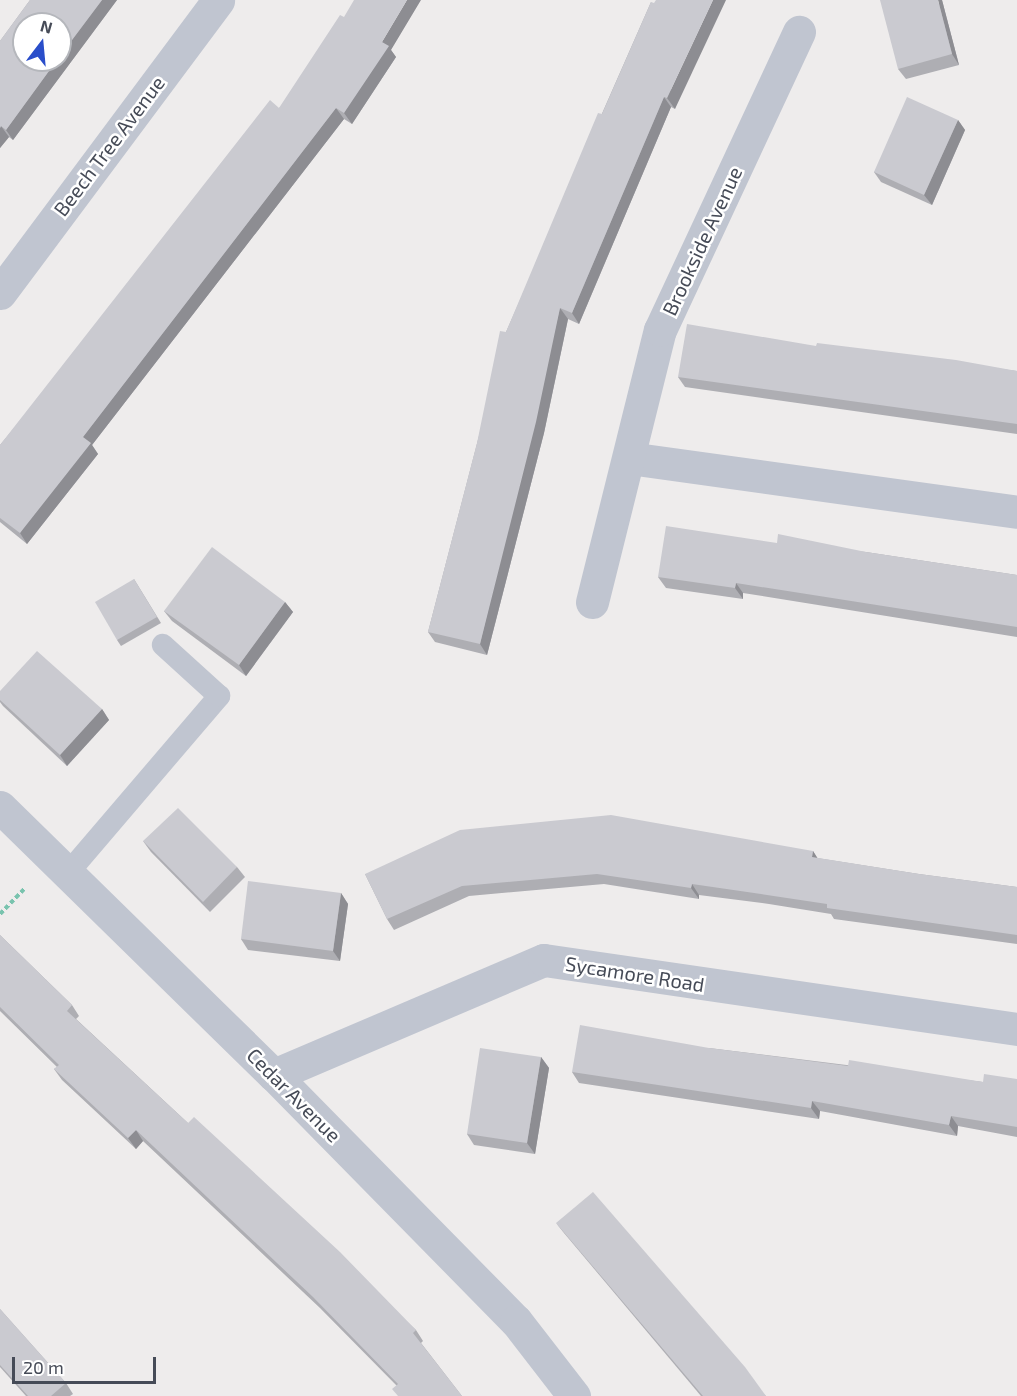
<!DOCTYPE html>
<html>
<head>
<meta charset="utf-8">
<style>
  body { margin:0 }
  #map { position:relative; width:1017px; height:1396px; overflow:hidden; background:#eeecec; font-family:"Exo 2",sans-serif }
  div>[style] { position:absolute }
  .path>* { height:4px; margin-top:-2px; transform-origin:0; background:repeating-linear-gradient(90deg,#79c3ae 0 4.5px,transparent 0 7.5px) }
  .lane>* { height:22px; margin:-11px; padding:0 11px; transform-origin:11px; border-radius:11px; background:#c0c5d0 }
  .street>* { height:33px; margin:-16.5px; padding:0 16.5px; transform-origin:16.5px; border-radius:16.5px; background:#c0c5d0 }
  .wall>* { inset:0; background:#aeaeb3 }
  .shaded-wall>* { inset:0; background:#8d8d92 }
  .building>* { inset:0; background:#cacad0 }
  span { translate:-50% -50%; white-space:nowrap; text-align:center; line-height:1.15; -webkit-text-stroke:5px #fff; paint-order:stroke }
  .street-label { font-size:20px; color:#464b57 }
  .north { position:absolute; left:12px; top:12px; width:60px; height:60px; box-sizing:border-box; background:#fff; border:2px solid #b5b7bc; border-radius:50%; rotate:16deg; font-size:16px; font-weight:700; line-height:24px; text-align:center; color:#464b57 }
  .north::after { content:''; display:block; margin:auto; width:21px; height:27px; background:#2a4eca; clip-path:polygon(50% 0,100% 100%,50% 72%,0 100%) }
  .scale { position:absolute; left:12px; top:1357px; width:144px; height:27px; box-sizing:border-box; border:3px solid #464b57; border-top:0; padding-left:8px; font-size:18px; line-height:21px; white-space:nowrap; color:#464b57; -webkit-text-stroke:4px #fff; paint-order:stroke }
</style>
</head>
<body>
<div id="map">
  <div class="path">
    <div style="left:0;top:914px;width:35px;rotate:-46deg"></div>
  </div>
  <div class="lane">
    <div style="left:68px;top:873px;width:233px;rotate:-49.5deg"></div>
    <div style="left:219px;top:696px;width:76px;rotate:-137.7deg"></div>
  </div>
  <div class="street">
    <div style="left:0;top:293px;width:365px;rotate:-53.3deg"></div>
    <div style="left:629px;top:458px;width:392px;rotate:7.9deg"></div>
    <div style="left:592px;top:602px;width:280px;rotate:-76deg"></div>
    <div style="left:660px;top:330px;width:329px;rotate:-65deg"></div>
    <div style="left:0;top:807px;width:383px;rotate:44.4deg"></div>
    <div style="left:274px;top:1075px;width:345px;rotate:45.5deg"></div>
    <div style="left:516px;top:1321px;width:95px;rotate:52.3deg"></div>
    <div style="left:274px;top:1075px;width:293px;rotate:-23.1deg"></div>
    <div style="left:544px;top:960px;width:478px;rotate:8.3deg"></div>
  </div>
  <div class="wall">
    <div style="clip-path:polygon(30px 0,117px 0,13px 140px,9px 137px,0 148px,0 41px)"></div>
    <div style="clip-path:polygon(942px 0,959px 65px,906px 79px,898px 69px)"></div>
    <div style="clip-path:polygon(651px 2px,675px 109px,671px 107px,579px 324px,568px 319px,544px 433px,487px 655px,435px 642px,428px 632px,506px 332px)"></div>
    <div style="clip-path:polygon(391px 50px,396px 57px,352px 124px,344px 119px,92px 445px,98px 454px,27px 544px,0 522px,0 445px,279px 108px)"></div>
    <div style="clip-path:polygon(958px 120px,965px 130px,932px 205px,881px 182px,874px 172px)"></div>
    <div style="clip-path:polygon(816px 346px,1017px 371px,1017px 434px,685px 387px,678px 377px)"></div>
    <div style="clip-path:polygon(777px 543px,866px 552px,1017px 575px,1017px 637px,743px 593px,743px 599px,666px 588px,658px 577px)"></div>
    <div style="clip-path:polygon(134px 579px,161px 623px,121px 646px,117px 640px)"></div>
    <div style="clip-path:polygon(285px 602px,293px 612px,246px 676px,172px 621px,164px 611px)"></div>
    <div style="clip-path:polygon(0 691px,102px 709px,109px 720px,67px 766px,3px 706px,0 702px)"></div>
    <div style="clip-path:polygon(143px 841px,237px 867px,245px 877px,210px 912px,151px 852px)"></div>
    <div style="clip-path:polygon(813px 851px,817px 858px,919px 874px,1017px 887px,1017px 944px,834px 919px,831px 914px,769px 904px,699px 895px,699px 899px,604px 884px,469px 896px,394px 930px,387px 919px,365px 874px)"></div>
    <div style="clip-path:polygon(341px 893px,348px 904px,340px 961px,248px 950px,241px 939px)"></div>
    <div style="clip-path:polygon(0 935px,72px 1005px,79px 1016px,76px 1019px,188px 1123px,416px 1330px,423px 1341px,421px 1343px,462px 1396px,397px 1386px,320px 1308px,143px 1141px,136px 1149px,62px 1080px,54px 1069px,57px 1067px,0 1011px)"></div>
    <div style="clip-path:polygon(709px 1048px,983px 1082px,1017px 1079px,1017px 1137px,958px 1126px,957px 1136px,820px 1111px,819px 1119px,579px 1083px,572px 1072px)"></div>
    <div style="clip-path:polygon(541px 1057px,549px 1068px,535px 1154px,474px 1145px,467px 1134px)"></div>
    <div style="clip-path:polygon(556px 1223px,766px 1396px,701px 1396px,564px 1233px)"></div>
    <div style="clip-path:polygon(0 1309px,66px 1383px,73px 1394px,70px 1396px,26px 1396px,0 1367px)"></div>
  </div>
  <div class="shaded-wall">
    <div style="clip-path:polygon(102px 0,117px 0,13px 140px,6px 130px,57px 60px,60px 60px,60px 56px)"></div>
    <div style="clip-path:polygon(407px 0,421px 0,391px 50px,396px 57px,352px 124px,344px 113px,382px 42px)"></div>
    <div style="clip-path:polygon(713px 0,726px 0,675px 109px,667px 98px)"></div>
    <div style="clip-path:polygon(938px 0,942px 0,959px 65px,952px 54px)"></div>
    <div style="clip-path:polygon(664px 97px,671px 107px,579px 324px,572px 313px)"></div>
    <div style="clip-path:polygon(336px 108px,344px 119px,92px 445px,98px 454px,27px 544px,20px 533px,83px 437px)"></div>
    <div style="clip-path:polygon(958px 120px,965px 130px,932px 205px,924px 195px)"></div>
    <div style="clip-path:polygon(1px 126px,9px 137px,0 148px,0 128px)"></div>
    <div style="clip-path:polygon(560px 308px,568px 319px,544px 433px,487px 655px,480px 644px)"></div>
    <div style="clip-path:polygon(736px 583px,743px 593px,743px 599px,735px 588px)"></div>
    <div style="clip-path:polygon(285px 602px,293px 612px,246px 676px,239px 665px)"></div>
    <div style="clip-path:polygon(102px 709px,109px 720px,67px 766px,60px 755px)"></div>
    <div style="clip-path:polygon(813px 851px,820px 862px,812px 857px)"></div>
    <div style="clip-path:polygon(692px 884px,699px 895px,699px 899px,691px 888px)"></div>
    <div style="clip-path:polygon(341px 893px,348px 904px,340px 961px,333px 951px)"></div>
    <div style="clip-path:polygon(541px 1057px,549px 1068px,535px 1154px,527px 1143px)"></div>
    <div style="clip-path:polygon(812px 1101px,820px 1111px,819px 1119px,811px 1108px)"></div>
    <div style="clip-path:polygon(951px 1116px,958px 1126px,957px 1136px,949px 1125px)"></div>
    <div style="clip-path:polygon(136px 1130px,143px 1141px,136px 1149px,128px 1138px)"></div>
  </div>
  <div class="building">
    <div style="clip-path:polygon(30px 0,102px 0,60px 56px,60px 24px,24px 24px,24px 60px,57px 60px,6px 130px,1px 126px,0 128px,0 41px)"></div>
    <div style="clip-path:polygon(354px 0,407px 0,382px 42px,389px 46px,344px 113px,336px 108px,83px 437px,91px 443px,20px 533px,0 518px,0 445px,270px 100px,279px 108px,340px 15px,344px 17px)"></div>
    <div style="clip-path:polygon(656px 0,713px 0,667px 98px,664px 97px,572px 313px,560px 308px,536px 422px,480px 644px,428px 632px,477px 443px,500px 331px,506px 332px,598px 113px,602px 114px,651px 2px,654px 3px)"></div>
    <div style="clip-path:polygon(880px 0,938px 0,952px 54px,898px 69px)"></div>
    <div style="clip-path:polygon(907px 97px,958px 120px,924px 195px,874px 172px)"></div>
    <div style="clip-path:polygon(687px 324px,816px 346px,817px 343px,956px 360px,1017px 371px,1017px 424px,678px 377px)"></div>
    <div style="clip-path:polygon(666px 526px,777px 543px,778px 534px,866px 552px,1017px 575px,1017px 627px,736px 583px,735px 588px,658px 577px)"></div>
    <div style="clip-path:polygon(212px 547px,285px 602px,239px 665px,164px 611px)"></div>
    <div style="clip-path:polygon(134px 579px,157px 617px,117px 640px,95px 602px)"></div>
    <div style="clip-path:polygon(37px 651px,102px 709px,60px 755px,0 700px,0 691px)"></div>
    <div style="clip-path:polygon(178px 808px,237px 867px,203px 902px,143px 841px)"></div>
    <div style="clip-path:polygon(611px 815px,813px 851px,812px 857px,919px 874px,1017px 887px,1017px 935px,827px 908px,827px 904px,761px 894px,692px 884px,691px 888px,597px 874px,462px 886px,387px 919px,365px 874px,460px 830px)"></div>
    <div style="clip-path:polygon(248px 881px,341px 893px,333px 951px,241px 939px)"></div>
    <div style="clip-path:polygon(0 935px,72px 1005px,67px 1011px,188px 1123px,194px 1117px,340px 1252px,416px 1330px,413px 1333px,462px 1396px,398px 1396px,392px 1389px,398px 1384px,313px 1297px,136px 1130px,128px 1138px,54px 1069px,59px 1065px,0 1007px)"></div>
    <div style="clip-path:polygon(580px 1025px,709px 1048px,848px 1066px,849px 1060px,983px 1082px,984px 1074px,1017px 1079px,1017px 1127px,951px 1116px,949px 1125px,812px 1101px,811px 1108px,572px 1072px)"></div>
    <div style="clip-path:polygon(480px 1048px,541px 1057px,527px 1143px,467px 1134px)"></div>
    <div style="clip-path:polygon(593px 1192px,745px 1367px,766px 1396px,703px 1396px,556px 1223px)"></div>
    <div style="clip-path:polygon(0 1309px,66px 1383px,51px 1396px,28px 1396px,0 1365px)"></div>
  </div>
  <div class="street-label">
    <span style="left:109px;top:146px;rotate:-53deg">Beech Tree Avenue</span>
    <span style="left:702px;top:241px;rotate:-65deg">Brookside Avenue</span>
    <span style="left:635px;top:974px;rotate:9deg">Sycamore Road</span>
    <span style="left:294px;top:1095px;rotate:45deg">Cedar Avenue</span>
  </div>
  <div class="north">N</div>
  <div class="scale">20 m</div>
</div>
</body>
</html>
